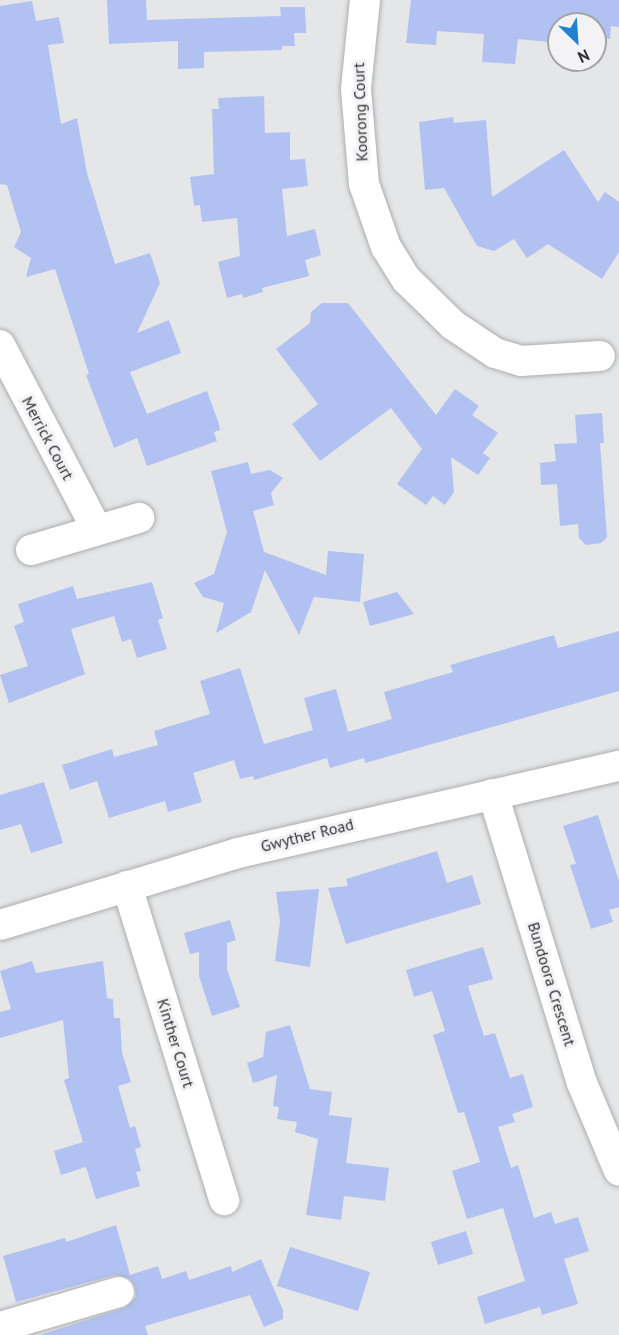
<!DOCTYPE html>
<html>
<head>
<meta charset="utf-8">
<style>
  body { margin:0 }
  #map { position:relative; width:619px; height:1335px; overflow:hidden; background:#e5e6e8; font-family:"PT Sans",sans-serif }
  div>[style] { position:absolute }
  .building>* { inset:0; background:#b1c1f2 }
  .roads { filter:drop-shadow(0 0 2px #adaeb0) drop-shadow(0 0 2px #adaeb0) }
  .minor>* { height:30px; margin:-15px; padding:0 15px; transform-origin:15px; border-radius:15px; background:#fff }
  span { translate:-50% -50%; white-space:nowrap; text-align:center; line-height:1.15; -webkit-text-stroke:6px #f3f3f6; paint-order:stroke }
  .street-label { font-size:16px; color:#303031 }
  .north { position:absolute; left:547px; top:12px; width:60px; height:60px; box-sizing:border-box; background:#f3f3f6; border:2px solid #a5a5a7; border-radius:50%; rotate:155deg; font-size:16px; font-weight:700; line-height:24px; text-align:center; color:#303031 }
  .north::after { content:''; display:block; margin:auto; width:21px; height:27px; background:#2183ce; clip-path:polygon(50% 0,100% 100%,50% 72%,0 100%) }
</style>
</head>
<body>
<div id="map">
  <div class="building">
    <div style="clip-path:polygon(107px 0,146px 0,147px 20px,281px 16px,280px 7px,305px 7px,306px 33px,294px 33px,295px 46px,282px 46px,282px 50px,204px 52px,204px 68px,178px 69px,178px 41px,109px 44px)"></div>
    <div style="clip-path:polygon(411px 0,619px 0,619px 27px,611px 26px,610px 39px,599px 39px,598px 56px,595px 56px,595px 24px,559px 24px,559px 54px,559px 43px,518px 39px,515px 64px,482px 62px,484px 34px,437px 31px,436px 45px,406px 43px)"></div>
    <div style="clip-path:polygon(32px 1px,36px 21px,59px 17px,64px 43px,48px 45px,61px 124px,77px 118px,87px 173px,115px 264px,150px 253px,160px 283px,137px 333px,169px 320px,181px 353px,130px 372px,147px 414px,207px 391px,219px 424px,220px 430px,214px 432px,217px 441px,147px 466px,137px 438px,114px 448px,86px 375px,89px 374px,55px 269px,26px 277px,31px 258px,14px 247px,21px 232px,7px 185px,0 184px,0 6px)"></div>
    <div style="clip-path:polygon(264px 96px,265px 133px,290px 132px,290px 160px,305px 159px,308px 186px,282px 189px,287px 236px,315px 229px,321px 255px,305px 260px,309px 276px,262px 288px,263px 292px,243px 298px,242px 294px,227px 298px,218px 262px,240px 256px,237px 218px,202px 222px,200px 205px,194px 206px,190px 177px,214px 174px,212px 109px,219px 109px,218px 98px)"></div>
    <div style="clip-path:polygon(453px 117px,454px 123px,486px 120px,492px 197px,564px 150px,598px 202px,605px 192px,619px 202px,619px 252px,602px 279px,548px 244px,527px 258px,514px 239px,494px 251px,477px 246px,444px 188px,425px 190px,419px 122px)"></div>
    <div style="clip-path:polygon(322px 303px,348px 303px,436px 415px,455px 389px,479px 406px,472px 415px,498px 433px,483px 453px,490px 458px,478px 475px,451px 457px,454px 492px,445px 505px,433px 496px,426px 505px,397px 484px,422px 449px,391px 408px,320px 461px,292px 424px,318px 404px,276px 349px,310px 323px,311px 312px)"></div>
    <div style="clip-path:polygon(602px 413px,604px 443px,600px 443px,607px 537px,601px 543px,586px 545px,579px 538px,578px 524px,560px 526px,557px 484px,541px 485px,540px 463px,556px 461px,554px 444px,577px 443px,575px 415px)"></div>
    <div style="clip-path:polygon(248px 462px,251px 474px,270px 470px,283px 478px,271px 493px,274px 505px,253px 511px,264px 552px,326px 575px,328px 551px,364px 554px,360px 602px,314px 597px,299px 635px,265px 570px,251px 612px,216px 633px,224px 603px,203px 597px,194px 583px,214px 574px,227px 532px,211px 471px)"></div>
    <div style="clip-path:polygon(152px 582px,163px 618px,158px 620px,167px 649px,137px 658px,131px 639px,122px 642px,114px 616px,71px 629px,85px 674px,9px 703px,0 675px,28px 666px,14px 626px,24px 622px,18px 604px,73px 586px,77px 599px)"></div>
    <div style="clip-path:polygon(397px 592px,414px 614px,370px 626px,363px 602px)"></div>
    <div style="clip-path:polygon(619px 631px,619px 691px,365px 763px,364px 758px,330px 768px,327px 758px,254px 780px,253px 776px,240px 779px,234px 760px,193px 773px,202px 802px,168px 812px,165px 801px,109px 818px,97px 781px,70px 790px,62px 765px,112px 749px,114px 757px,158px 745px,154px 731px,210px 714px,200px 681px,240px 668px,264px 744px,313px 730px,304px 698px,336px 689px,348px 732px,392px 719px,384px 692px,453px 672px,450px 665px,554px 635px,558px 648px)"></div>
    <div style="clip-path:polygon(44px 782px,63px 843px,31px 853px,21px 824px,0 830px,0 795px)"></div>
    <div style="clip-path:polygon(598px 815px,619px 881px,619px 907px,609px 910px,613px 922px,591px 929px,570px 865px,576px 864px,563px 826px)"></div>
    <div style="clip-path:polygon(437px 851px,447px 883px,472px 875px,481px 904px,346px 944px,328px 888px,348px 886px,346px 879px)"></div>
    <div style="clip-path:polygon(319px 889px,310px 967px,275px 961px,280px 921px,276px 892px)"></div>
    <div style="clip-path:polygon(230px 920px,236px 940px,227px 943px,227px 969px,240px 1007px,212px 1016px,199px 976px,199px 952px,190px 954px,184px 933px)"></div>
    <div style="clip-path:polygon(483px 947px,493px 979px,468px 986px,484px 1036px,495px 1033px,510px 1078px,523px 1074px,533px 1107px,512px 1114px,515px 1122px,498px 1127px,511px 1168px,518px 1165px,534px 1218px,551px 1212px,555px 1224px,578px 1217px,589px 1251px,564px 1259px,578px 1304px,542px 1315px,540px 1307px,485px 1324px,477px 1297px,525px 1281px,503px 1208px,467px 1219px,452px 1171px,480px 1162px,464px 1112px,458px 1113px,433px 1035px,445px 1031px,432px 991px,414px 997px,406px 970px)"></div>
    <div style="clip-path:polygon(32px 961px,36px 973px,103px 961px,107px 998px,113px 999px,114px 1018px,120px 1018px,122px 1052px,131px 1082px,118px 1086px,130px 1128px,135px 1126px,141px 1147px,135px 1149px,141px 1171px,136px 1172px,140px 1186px,96px 1199px,86px 1167px,61px 1175px,54px 1151px,83px 1142px,64px 1080px,69px 1078px,63px 1020px,0 1038px,0 1012px,11px 1009px,0 971px)"></div>
    <div style="clip-path:polygon(290px 1025px,310px 1089px,332px 1092px,329px 1115px,352px 1118px,346px 1163px,389px 1168px,385px 1201px,344px 1196px,341px 1220px,306px 1215px,318px 1139px,295px 1132px,297px 1122px,277px 1119px,279px 1107px,273px 1106px,277px 1075px,253px 1083px,247px 1063px,263px 1057px,266px 1032px)"></div>
    <div style="clip-path:polygon(116px 1225px,130px 1275px,158px 1266px,162px 1279px,186px 1271px,189px 1280px,231px 1266px,232px 1272px,261px 1259px,283px 1310px,283px 1319px,264px 1327px,250px 1295px,145px 1326px,148px 1335px,40px 1335px,124px 1308px,136px 1297px,135px 1287px,130px 1279px,115px 1275px,16px 1302px,3px 1256px,65px 1238px,66px 1242px)"></div>
    <div style="clip-path:polygon(466px 1231px,473px 1254px,438px 1265px,431px 1242px)"></div>
    <div style="clip-path:polygon(290px 1247px,370px 1272px,358px 1311px,277px 1286px)"></div>
  </div>
  <div class="roads">
    <div class="minor">
      <div style="left:365px;top:0;width:89px;rotate:95.8deg"></div>
      <div style="left:356px;top:89px;width:95px;rotate:85.2deg"></div>
      <div style="left:364px;top:184px;width:67px;rotate:70.8deg"></div>
      <div style="left:386px;top:247px;width:39px;rotate:58deg"></div>
      <div style="left:407px;top:280px;width:64px;rotate:44.4deg"></div>
      <div style="left:453px;top:325px;width:50px;rotate:33.7deg"></div>
      <div style="left:495px;top:353px;width:27px;rotate:17deg"></div>
      <div style="left:521px;top:361px;width:79px;rotate:-3.6deg"></div>
      <div style="left:0;top:345px;width:209px;rotate:62.3deg"></div>
      <div style="left:31px;top:550px;width:113px;rotate:-16.5deg"></div>
      <div style="left:493px;top:794px;width:302px;rotate:72.9deg"></div>
      <div style="left:582px;top:1083px;width:95px;rotate:67.2deg"></div>
      <div style="left:127px;top:886px;width:329px;rotate:72.8deg"></div>
      <div style="left:0;top:925px;width:249px;rotate:-16.8deg"></div>
      <div style="left:238px;top:853px;width:391px;rotate:-12.9deg"></div>
      <div style="left:0;top:1327px;width:124px;rotate:-16.4deg"></div>
    </div>
  </div>
  <div class="street-label">
    <span style="left:360px;top:112px;rotate:-92deg">Koorong Court</span>
    <span style="left:48px;top:438px;rotate:62deg">Merrick Court</span>
    <span style="left:307px;top:835px;rotate:-14deg">Gwyther Road</span>
    <span style="left:552px;top:984px;rotate:73deg">Bundoora Crescent</span>
    <span style="left:176px;top:1043px;rotate:73deg">Kinther Court</span>
  </div>
  <div class="north">N</div>
</div>
</body>
</html>
